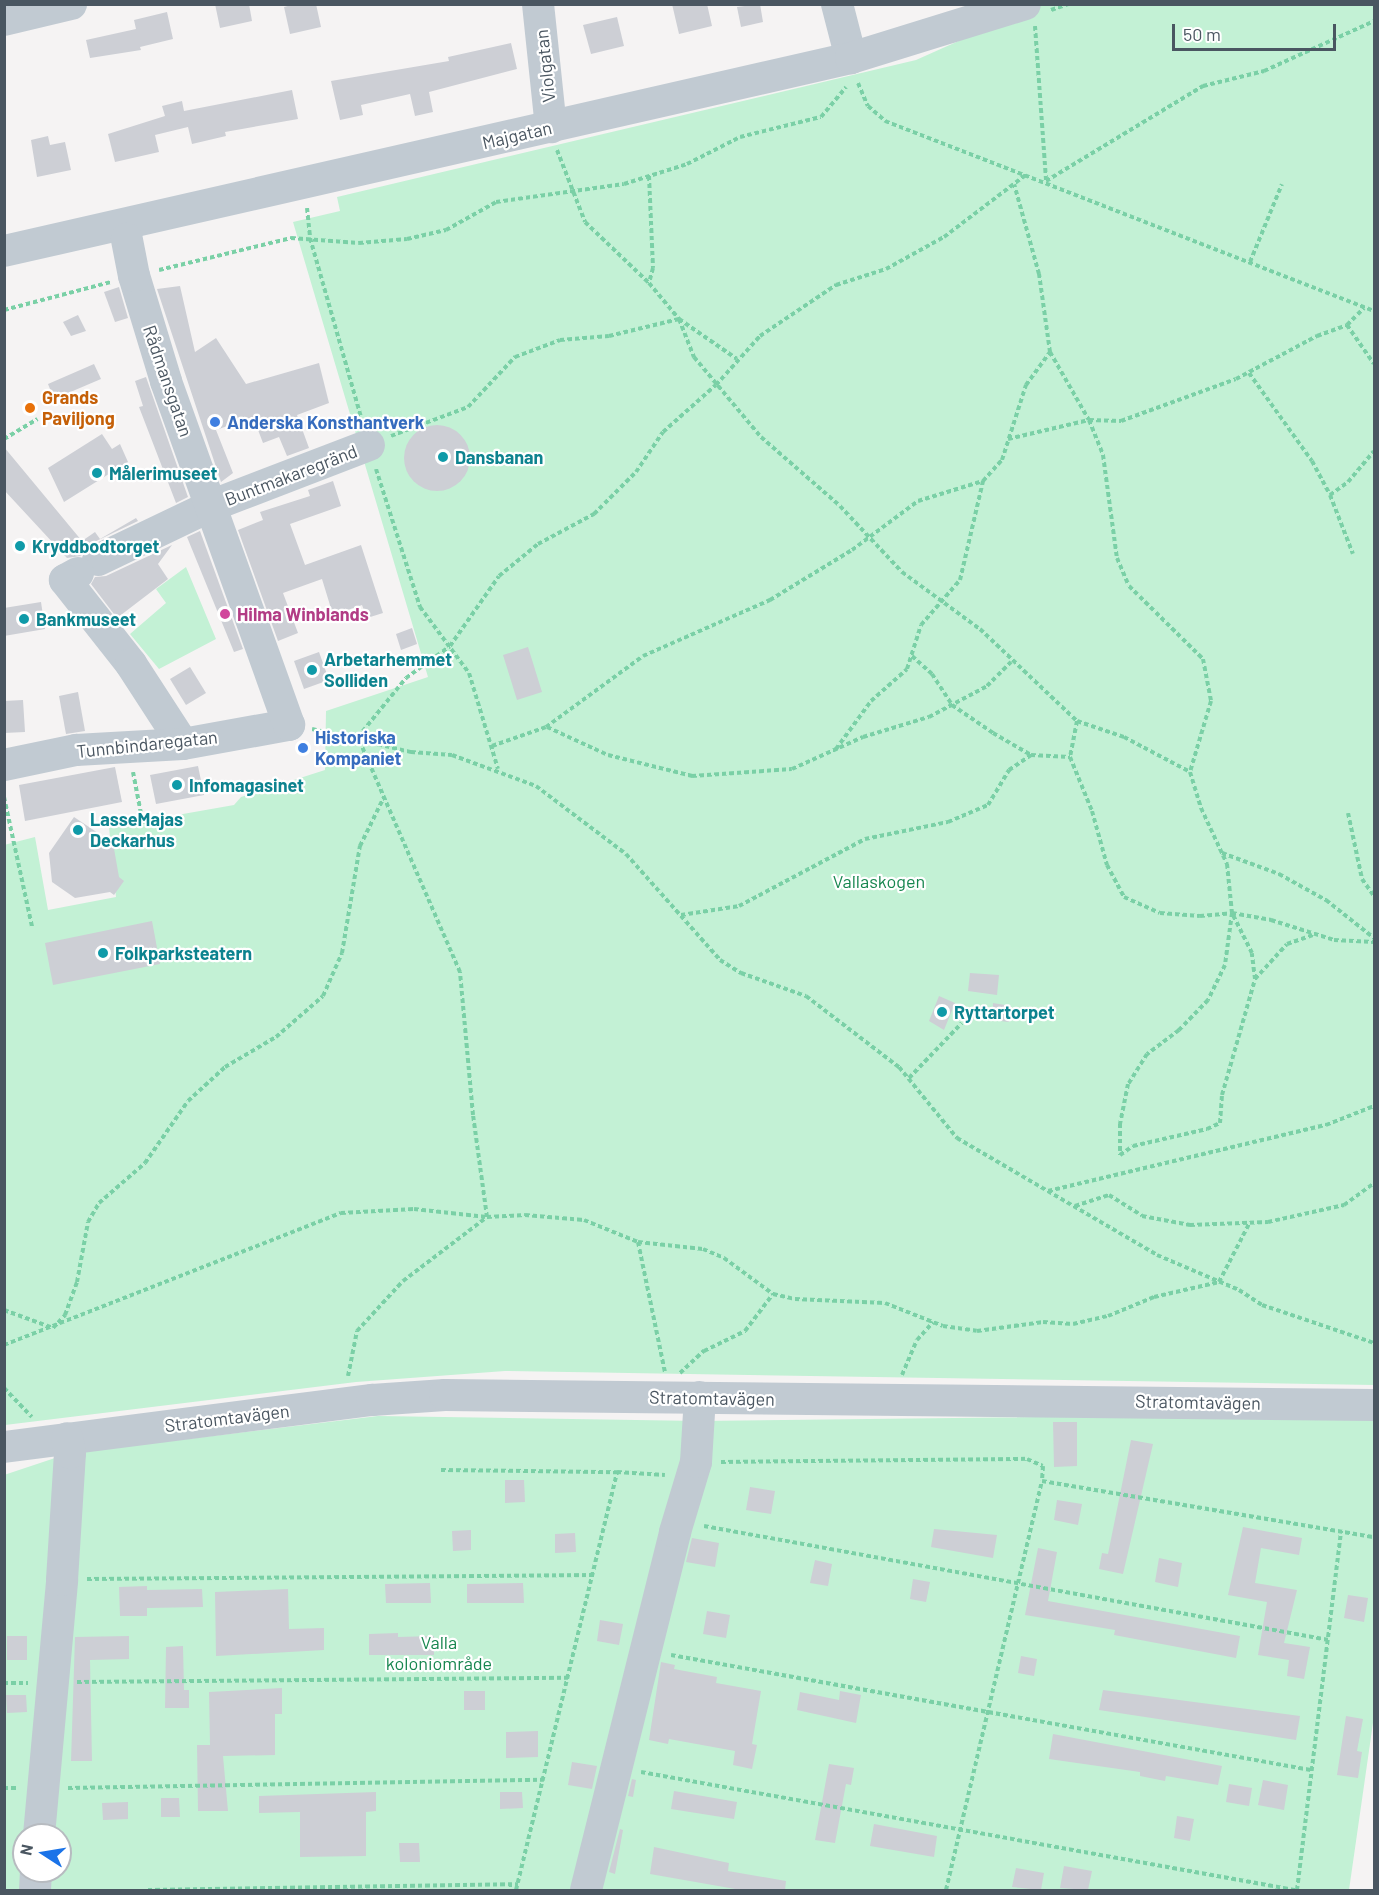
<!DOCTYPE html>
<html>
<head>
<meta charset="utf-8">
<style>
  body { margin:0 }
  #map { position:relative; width:1379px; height:1895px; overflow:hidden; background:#f5f3f3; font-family:Barlow,sans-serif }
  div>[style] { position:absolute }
  .green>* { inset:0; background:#c3f1d5 }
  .building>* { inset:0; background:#cdcfd5 }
  .round { border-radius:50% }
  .path>* { height:4px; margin-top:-2px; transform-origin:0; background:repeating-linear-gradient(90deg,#7ad0a6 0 4.5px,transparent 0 7.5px) }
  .minor>* { height:32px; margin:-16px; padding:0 16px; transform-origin:16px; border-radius:16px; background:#c1cad2 }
  .dots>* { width:16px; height:16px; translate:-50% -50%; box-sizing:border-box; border:3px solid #fff; border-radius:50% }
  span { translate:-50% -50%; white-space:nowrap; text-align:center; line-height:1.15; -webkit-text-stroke:4.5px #fff; paint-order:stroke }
  .street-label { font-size:18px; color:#4a5661 }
  .food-label { font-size:18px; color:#c56008; font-weight:700 }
  .left { translate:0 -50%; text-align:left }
  .shop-label { font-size:18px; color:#366cbe; font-weight:700 }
  .culture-label { font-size:18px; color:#0d838f; font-weight:700 }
  .hotel-label { font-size:18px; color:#b23c85; font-weight:700 }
  .park-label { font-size:18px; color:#17864f }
  .frame { position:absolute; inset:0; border:6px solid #4a5661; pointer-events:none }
  .north { position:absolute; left:12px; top:1823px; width:60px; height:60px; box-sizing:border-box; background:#fff; border:2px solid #b7bbc0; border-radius:50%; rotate:282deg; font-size:16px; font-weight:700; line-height:24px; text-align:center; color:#4a5661 }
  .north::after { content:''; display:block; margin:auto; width:21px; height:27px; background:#1a73e8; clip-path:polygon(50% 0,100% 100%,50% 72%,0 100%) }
  .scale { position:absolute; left:1172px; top:24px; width:164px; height:27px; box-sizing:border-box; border:3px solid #4a5661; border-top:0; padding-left:8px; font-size:18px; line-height:21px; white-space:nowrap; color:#4a5661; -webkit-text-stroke:4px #fff; paint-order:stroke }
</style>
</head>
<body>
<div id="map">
  <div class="green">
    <div style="clip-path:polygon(1039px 5px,1374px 5px,1374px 1385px,505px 1371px,356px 1382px,5px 1425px,4px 845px,35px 837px,48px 910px,116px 897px,109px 827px,234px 805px,241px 797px,325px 770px,326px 711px,428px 677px,293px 222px,340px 211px,337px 197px,916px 60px)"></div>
    <div style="clip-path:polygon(186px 567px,216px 639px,159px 669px,130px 634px,166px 603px,156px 589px)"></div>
    <div style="clip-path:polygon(evenodd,1218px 1415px,1374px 1419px,1374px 1716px,1349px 1890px,5px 1890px,4px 1475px,70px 1453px,378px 1416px,700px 1421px,1218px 1415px,24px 1835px,60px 1835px,60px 1871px,24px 1871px,24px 1835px)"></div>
  </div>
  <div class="building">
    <div style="clip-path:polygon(215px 4px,249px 4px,252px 21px,220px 28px)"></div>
    <div style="clip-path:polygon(295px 4px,316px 4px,321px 27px,290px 34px,284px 7px)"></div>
    <div style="clip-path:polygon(672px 4px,707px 4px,712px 26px,679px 34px)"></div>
    <div style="clip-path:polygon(760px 4px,763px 22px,741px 27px,737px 7px)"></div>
    <div style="clip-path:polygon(167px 12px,173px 39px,140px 47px,141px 50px,90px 58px,86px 40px,136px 29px,134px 20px)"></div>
    <div style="clip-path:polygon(617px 17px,624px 46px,591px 54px,583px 25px)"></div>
    <div style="clip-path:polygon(511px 43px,517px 69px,429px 92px,433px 112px,415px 116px,410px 94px,361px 105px,363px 115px,340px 120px,331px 81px,449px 61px,448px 57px)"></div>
    <div style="clip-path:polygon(292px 90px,298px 119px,225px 132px,226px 136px,192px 144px,188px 127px,155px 135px,159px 152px,115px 162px,108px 134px,165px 116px,162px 106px,182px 101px,184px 111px)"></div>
    <div style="clip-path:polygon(48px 136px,50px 145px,65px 142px,71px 170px,37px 177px,31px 140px)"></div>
    <div style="clip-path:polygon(180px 286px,195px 352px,216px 338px,246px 384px,319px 363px,329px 403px,297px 415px,309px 448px,287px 456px,279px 437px,263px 443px,253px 417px,216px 430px,233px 473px,221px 482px,157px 289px)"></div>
    <div style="clip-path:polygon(119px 287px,128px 318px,115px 322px,104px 292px)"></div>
    <div style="clip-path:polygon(78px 315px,86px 331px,71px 336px,63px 322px)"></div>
    <div style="clip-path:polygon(94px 364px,101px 379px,54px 399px,48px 384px)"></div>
    <div style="clip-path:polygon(146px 377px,188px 497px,176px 503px,139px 407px,143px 406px,135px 381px)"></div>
    <div class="round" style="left:404px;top:425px;width:66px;height:66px"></div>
    <div style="clip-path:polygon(102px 434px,112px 449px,120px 444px,128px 462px,64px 502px,48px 468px)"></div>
    <div style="clip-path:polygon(4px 447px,82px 541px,95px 532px,100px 539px,136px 518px,138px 521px,90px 544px,81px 556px,67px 558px,4px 490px)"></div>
    <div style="clip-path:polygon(333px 481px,341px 506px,290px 524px,305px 565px,361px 545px,383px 613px,367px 618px,362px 605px,333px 615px,322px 579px,283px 593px,298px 633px,278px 641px,238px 530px,263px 520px,260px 512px,310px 496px,308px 490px)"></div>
    <div style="clip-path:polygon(200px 531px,243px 649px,234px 652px,187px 537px)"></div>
    <div style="clip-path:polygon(172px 545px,158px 564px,168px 579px,117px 618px,91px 584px,95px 577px,106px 576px)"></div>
    <div style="clip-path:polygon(41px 602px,45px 629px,4px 636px,4px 608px)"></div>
    <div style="clip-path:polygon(412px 628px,417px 644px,401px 650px,396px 634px)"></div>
    <div style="clip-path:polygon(528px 647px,542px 692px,517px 700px,503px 655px)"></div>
    <div style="clip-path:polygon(319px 652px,329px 680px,304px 689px,294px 661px)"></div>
    <div style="clip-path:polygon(190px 667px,206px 693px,186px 705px,170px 679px)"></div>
    <div style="clip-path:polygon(78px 692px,85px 731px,66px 734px,59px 696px)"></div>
    <div style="clip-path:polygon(23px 700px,25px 732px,4px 733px,4px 701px)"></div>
    <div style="clip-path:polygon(198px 766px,204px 795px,156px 804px,150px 775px)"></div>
    <div style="clip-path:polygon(115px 767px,122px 802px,25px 821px,19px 785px)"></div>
    <div style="clip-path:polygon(74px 817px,113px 843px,119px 877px,124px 881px,114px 895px,110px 892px,75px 898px,52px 882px,49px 853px)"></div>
    <div style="clip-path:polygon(152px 921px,160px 964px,53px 985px,45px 943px)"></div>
    <div style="clip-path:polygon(970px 973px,999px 975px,997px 995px,968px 991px)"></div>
    <div style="clip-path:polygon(939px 996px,955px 1003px,944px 1030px,929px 1021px)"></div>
    <div style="clip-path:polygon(993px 1003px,1011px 1006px,1009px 1022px,992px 1020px)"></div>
    <div style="clip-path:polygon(1053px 1422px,1077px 1422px,1077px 1466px,1054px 1467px)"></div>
    <div style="clip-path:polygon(1131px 1440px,1153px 1444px,1123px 1574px,1099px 1569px,1102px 1553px,1108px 1554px)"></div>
    <div style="clip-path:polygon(505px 1480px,524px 1480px,525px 1502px,505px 1503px)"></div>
    <div style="clip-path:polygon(750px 1487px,775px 1491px,771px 1514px,746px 1510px)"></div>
    <div style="clip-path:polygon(1057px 1500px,1082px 1504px,1078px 1525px,1054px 1520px)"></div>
    <div style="clip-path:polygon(1243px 1527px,1302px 1538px,1299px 1555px,1261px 1548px,1255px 1583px,1297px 1590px,1284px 1643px,1310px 1647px,1304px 1679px,1287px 1676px,1289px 1660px,1258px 1655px,1267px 1602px,1228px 1595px)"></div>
    <div style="clip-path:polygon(934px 1529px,997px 1535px,993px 1558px,931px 1547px)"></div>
    <div style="clip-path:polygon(471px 1530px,471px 1550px,453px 1551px,452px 1531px)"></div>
    <div style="clip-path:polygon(575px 1533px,576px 1552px,555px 1553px,555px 1534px)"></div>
    <div style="clip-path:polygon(692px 1538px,719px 1543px,715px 1567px,686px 1562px)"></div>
    <div style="clip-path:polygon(1038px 1548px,1057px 1552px,1048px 1601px,1240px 1636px,1236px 1658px,1114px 1635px,1115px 1630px,1025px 1615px)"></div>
    <div style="clip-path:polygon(1159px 1558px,1182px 1563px,1178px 1587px,1155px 1582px)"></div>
    <div style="clip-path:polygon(815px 1560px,832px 1564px,828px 1586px,810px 1583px)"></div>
    <div style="clip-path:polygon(913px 1579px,930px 1582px,926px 1602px,910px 1599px)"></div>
    <div style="clip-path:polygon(430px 1583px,431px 1603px,386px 1603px,385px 1584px)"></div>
    <div style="clip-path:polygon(523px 1583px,524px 1603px,467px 1603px,467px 1584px)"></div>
    <div style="clip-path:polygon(147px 1586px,147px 1590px,202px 1589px,203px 1607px,147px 1608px,147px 1616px,120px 1616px,119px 1587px)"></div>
    <div style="clip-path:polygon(288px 1589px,289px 1629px,324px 1628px,324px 1650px,216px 1656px,215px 1592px)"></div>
    <div style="clip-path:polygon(1348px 1595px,1368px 1598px,1364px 1622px,1344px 1618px)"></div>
    <div style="clip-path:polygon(707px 1611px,730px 1615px,726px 1638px,703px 1634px)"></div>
    <div style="clip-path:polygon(600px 1620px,623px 1624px,619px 1645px,597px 1641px)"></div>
    <div style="clip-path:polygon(398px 1633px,398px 1637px,434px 1636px,434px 1655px,369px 1655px,369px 1634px)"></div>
    <div style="clip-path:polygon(7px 1636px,27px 1636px,27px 1660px,7px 1660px)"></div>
    <div style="clip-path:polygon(129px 1636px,129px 1659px,90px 1660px,92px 1761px,71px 1761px,75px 1637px)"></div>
    <div style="clip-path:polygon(183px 1646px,184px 1690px,189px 1690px,189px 1708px,165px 1708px,166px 1647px)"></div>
    <div style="clip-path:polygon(1021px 1656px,1037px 1659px,1034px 1676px,1018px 1673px)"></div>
    <div style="clip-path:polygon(661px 1662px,675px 1665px,674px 1669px,717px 1677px,716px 1683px,761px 1691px,752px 1744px,757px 1745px,752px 1769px,733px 1765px,735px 1751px,669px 1739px,668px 1744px,649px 1740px)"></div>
    <div style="clip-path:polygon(282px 1688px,282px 1714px,275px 1714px,275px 1755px,223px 1756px,228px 1811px,198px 1811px,197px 1745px,210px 1745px,209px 1692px)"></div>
    <div style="clip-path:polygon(1103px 1690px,1300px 1716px,1296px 1740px,1099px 1710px)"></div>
    <div style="clip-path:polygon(464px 1691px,485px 1691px,485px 1710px,464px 1710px)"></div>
    <div style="clip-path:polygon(840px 1691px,861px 1695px,856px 1723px,797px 1710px,800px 1692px,839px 1700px)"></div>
    <div style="clip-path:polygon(6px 1695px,26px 1695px,27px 1712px,7px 1713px)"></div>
    <div style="clip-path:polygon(1346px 1716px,1363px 1719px,1357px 1751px,1362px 1752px,1358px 1778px,1337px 1775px)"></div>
    <div style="clip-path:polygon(538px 1731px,538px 1757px,506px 1758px,506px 1732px)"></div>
    <div style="clip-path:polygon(1053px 1734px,1222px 1766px,1218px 1785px,1166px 1776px,1165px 1781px,1140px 1776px,1140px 1772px,1049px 1759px)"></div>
    <div style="clip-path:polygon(572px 1762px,597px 1766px,592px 1789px,568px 1785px)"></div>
    <div style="clip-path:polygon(829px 1764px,854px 1768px,851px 1785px,846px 1784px,835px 1843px,815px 1840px)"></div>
    <div style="clip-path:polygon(632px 1779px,636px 1780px,633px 1797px,628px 1796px)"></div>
    <div style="clip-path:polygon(1263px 1780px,1288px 1785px,1284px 1810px,1258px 1805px)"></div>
    <div style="clip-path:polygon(1229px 1784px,1252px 1788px,1249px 1806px,1226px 1802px)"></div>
    <div style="clip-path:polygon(674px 1791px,737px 1802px,734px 1819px,671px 1809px)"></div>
    <div style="clip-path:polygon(376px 1792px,376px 1811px,366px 1812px,366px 1856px,300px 1857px,300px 1812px,259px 1813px,259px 1796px)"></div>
    <div style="clip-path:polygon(500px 1792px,522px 1792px,523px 1808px,500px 1809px)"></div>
    <div style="clip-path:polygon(161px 1798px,179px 1798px,180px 1817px,161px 1817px)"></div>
    <div style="clip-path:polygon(128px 1802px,128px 1819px,103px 1820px,102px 1803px)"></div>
    <div style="clip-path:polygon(1177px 1816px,1194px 1819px,1190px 1841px,1174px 1838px)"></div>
    <div style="clip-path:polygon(874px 1824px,937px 1836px,934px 1857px,870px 1846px)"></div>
    <div style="clip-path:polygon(620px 1829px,623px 1830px,615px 1874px,609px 1872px)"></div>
    <div style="clip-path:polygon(399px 1843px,419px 1843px,420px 1862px,400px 1862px)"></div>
    <div style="clip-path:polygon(654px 1847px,729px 1863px,728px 1871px,786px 1881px,785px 1890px,741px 1890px,650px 1874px)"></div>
    <div style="clip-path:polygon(1064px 1866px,1092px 1871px,1088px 1890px,1060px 1888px)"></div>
    <div style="clip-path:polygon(1016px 1868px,1044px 1873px,1041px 1890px,1012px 1887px)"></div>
  </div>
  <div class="path">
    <div style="left:1051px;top:10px;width:18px;rotate:-19deg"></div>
    <div style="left:1035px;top:26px;width:155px;rotate:85.9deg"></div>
    <div style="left:1046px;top:181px;width:184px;rotate:-31.2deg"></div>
    <div style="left:1203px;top:86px;width:63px;rotate:-13.8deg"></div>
    <div style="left:1264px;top:71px;width:121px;rotate:-24.4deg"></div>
    <div style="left:858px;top:83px;width:25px;rotate:67deg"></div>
    <div style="left:868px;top:106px;width:23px;rotate:41deg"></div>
    <div style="left:885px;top:121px;width:525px;rotate:21.23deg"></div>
    <div style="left:557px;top:150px;width:77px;rotate:68.7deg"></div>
    <div style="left:585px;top:222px;width:88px;rotate:43.6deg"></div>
    <div style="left:649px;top:283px;width:47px;rotate:50.2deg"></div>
    <div style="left:679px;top:319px;width:41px;rotate:68.5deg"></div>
    <div style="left:694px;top:357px;width:104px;rotate:50.1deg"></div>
    <div style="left:761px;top:437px;width:105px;rotate:41.1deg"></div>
    <div style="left:840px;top:506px;width:91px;rotate:46.8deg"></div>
    <div style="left:902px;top:572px;width:97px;rotate:36.2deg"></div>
    <div style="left:980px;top:629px;width:134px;rotate:43.5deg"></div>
    <div style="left:1077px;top:721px;width:37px;rotate:101deg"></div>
    <div style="left:1070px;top:757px;width:58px;rotate:67.8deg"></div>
    <div style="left:1092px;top:811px;width:56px;rotate:74.5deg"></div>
    <div style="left:1107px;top:865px;width:36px;rotate:62deg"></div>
    <div style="left:1124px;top:897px;width:39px;rotate:24deg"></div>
    <div style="left:1160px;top:913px;width:40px;rotate:4.3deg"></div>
    <div style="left:1200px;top:916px;width:32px;rotate:-5deg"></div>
    <div style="left:1232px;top:913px;width:40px;rotate:10deg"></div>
    <div style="left:1271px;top:920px;width:66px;rotate:17.6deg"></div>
    <div style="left:1334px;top:940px;width:40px;rotate:2.9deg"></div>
    <div style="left:649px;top:176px;width:92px;rotate:87.5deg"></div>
    <div style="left:653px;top:268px;width:16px;rotate:105deg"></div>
    <div style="left:307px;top:208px;width:30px;rotate:84deg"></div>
    <div style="left:310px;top:238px;width:190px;rotate:74.1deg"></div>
    <div style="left:1250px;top:262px;width:84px;rotate:-67.7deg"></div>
    <div style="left:159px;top:270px;width:136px;rotate:-13.6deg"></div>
    <div style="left:291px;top:238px;width:68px;rotate:4.2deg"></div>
    <div style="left:359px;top:243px;width:48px;rotate:-4.8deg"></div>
    <div style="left:407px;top:239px;width:40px;rotate:-13deg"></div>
    <div style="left:446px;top:230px;width:57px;rotate:-29.2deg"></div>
    <div style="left:496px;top:202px;width:129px;rotate:-8deg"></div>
    <div style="left:624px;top:184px;width:66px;rotate:-17.6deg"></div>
    <div style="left:687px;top:164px;width:59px;rotate:-27deg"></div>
    <div style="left:740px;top:137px;width:83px;rotate:-13.9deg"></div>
    <div style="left:821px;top:117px;width:39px;rotate:-50deg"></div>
    <div style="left:4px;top:310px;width:111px;rotate:-14.7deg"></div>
    <div style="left:1347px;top:325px;width:47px;rotate:55.3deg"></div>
    <div style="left:1050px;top:352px;width:78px;rotate:60.2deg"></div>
    <div style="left:1089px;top:420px;width:38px;rotate:68deg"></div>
    <div style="left:1103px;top:455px;width:104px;rotate:82.3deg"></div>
    <div style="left:1117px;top:558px;width:30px;rotate:67deg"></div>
    <div style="left:1129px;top:586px;width:104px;rotate:44.6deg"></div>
    <div style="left:1203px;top:659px;width:43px;rotate:79.2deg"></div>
    <div style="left:1211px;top:701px;width:74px;rotate:106.5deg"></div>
    <div style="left:1190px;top:772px;width:38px;rotate:73deg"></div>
    <div style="left:1201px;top:808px;width:62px;rotate:65.1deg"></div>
    <div style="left:1227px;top:864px;width:49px;rotate:84.2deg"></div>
    <div style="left:1232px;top:913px;width:52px;rotate:97.7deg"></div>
    <div style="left:1225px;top:965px;width:39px;rotate:116deg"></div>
    <div style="left:1208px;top:1000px;width:42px;rotate:134deg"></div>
    <div style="left:1179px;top:1030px;width:40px;rotate:143deg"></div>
    <div style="left:1147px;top:1054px;width:36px;rotate:122deg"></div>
    <div style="left:1128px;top:1084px;width:41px;rotate:101.3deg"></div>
    <div style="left:1120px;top:1124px;width:31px;rotate:90deg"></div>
    <div style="left:1120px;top:1155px;width:16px;rotate:-35deg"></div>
    <div style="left:1133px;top:1146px;width:76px;rotate:-12.9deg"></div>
    <div style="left:1207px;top:1129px;width:14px;rotate:-25deg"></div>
    <div style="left:1220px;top:1123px;width:28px;rotate:-86deg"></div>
    <div style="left:1222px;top:1095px;width:121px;rotate:-74.1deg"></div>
    <div style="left:1255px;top:979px;width:26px;rotate:-97deg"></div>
    <div style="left:1252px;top:953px;width:45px;rotate:-116.6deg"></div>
    <div style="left:1249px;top:373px;width:108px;rotate:54.4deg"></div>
    <div style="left:1312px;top:461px;width:38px;rotate:62deg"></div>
    <div style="left:1330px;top:495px;width:22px;rotate:-36deg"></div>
    <div style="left:1348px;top:482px;width:40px;rotate:-50deg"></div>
    <div style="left:391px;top:436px;width:82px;rotate:-20.6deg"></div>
    <div style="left:468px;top:407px;width:69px;rotate:-46.8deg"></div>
    <div style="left:515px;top:357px;width:48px;rotate:-20.7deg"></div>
    <div style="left:560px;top:340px;width:49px;rotate:-4.7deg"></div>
    <div style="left:609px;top:336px;width:72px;rotate:-13.7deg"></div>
    <div style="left:679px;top:319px;width:70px;rotate:34.6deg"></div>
    <div style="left:4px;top:439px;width:39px;rotate:-31deg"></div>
    <div style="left:1008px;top:439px;width:83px;rotate:-13.2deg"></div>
    <div style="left:1089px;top:420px;width:32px;rotate:2deg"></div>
    <div style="left:1121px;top:421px;width:122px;rotate:-20.1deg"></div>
    <div style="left:1236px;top:379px;width:92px;rotate:-28deg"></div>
    <div style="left:1317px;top:336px;width:32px;rotate:-20deg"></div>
    <div style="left:1347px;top:325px;width:24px;rotate:-45deg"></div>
    <div style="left:376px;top:469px;width:145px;rotate:72.3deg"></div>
    <div style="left:420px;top:607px;width:82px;rotate:53.4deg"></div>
    <div style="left:469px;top:673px;width:100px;rotate:73.2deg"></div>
    <div style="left:1330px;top:495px;width:63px;rotate:68.7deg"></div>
    <div style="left:912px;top:656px;width:27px;rotate:42deg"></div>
    <div style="left:932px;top:674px;width:37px;rotate:57deg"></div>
    <div style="left:952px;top:705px;width:50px;rotate:34.3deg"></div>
    <div style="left:993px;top:733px;width:44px;rotate:30.1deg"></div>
    <div style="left:1031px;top:755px;width:39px;rotate:3deg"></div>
    <div style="left:1077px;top:721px;width:50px;rotate:18.8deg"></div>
    <div style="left:1124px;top:737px;width:75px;rotate:27.9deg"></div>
    <div style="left:547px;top:727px;width:67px;rotate:24.7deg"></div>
    <div style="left:608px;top:755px;width:87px;rotate:14deg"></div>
    <div style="left:692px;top:776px;width:100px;rotate:-4deg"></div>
    <div style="left:792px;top:769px;width:78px;rotate:-24.3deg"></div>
    <div style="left:863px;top:737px;width:69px;rotate:-16.9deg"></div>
    <div style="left:929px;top:717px;width:66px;rotate:-28.1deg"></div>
    <div style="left:987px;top:686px;width:34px;rotate:-45deg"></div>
    <div style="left:312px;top:729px;width:102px;rotate:13.1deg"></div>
    <div style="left:411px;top:752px;width:41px;rotate:4.2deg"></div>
    <div style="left:452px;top:755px;width:90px;rotate:20.3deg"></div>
    <div style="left:536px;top:786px;width:113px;rotate:37.1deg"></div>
    <div style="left:626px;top:854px;width:142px;rotate:48.4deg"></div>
    <div style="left:720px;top:960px;width:25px;rotate:32deg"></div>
    <div style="left:741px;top:973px;width:69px;rotate:19.5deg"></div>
    <div style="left:806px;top:996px;width:117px;rotate:37.4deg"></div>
    <div style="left:899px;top:1067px;width:92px;rotate:50.8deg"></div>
    <div style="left:957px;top:1138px;width:232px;rotate:30.3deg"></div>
    <div style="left:1157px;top:1255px;width:89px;rotate:23.1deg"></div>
    <div style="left:1239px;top:1290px;width:27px;rotate:33deg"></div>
    <div style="left:1262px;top:1305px;width:118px;rotate:18.7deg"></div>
    <div style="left:492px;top:746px;width:57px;rotate:-19.4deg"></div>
    <div style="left:546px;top:727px;width:120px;rotate:-36.2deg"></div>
    <div style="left:643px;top:656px;width:139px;rotate:-23.8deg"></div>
    <div style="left:770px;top:600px;width:96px;rotate:-31.4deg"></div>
    <div style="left:852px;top:550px;width:82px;rotate:-36.6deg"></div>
    <div style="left:918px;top:501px;width:68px;rotate:-17.1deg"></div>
    <div style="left:983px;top:481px;width:28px;rotate:-48deg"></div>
    <div style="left:1002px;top:460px;width:79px;rotate:-72.3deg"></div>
    <div style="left:1026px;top:385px;width:41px;rotate:-54deg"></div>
    <div style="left:1050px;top:352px;width:79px;rotate:-98deg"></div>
    <div style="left:1039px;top:274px;width:93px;rotate:-105.5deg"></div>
    <div style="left:836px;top:749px;width:59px;rotate:-53.9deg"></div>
    <div style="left:871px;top:701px;width:48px;rotate:-41.6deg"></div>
    <div style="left:907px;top:669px;width:46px;rotate:-72.3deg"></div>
    <div style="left:921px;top:625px;width:60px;rotate:-49.1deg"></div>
    <div style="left:960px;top:580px;width:102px;rotate:-76.9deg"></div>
    <div style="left:133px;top:772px;width:53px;rotate:79.1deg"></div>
    <div style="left:4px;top:797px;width:133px;rotate:77.8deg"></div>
    <div style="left:1348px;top:813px;width:67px;rotate:78deg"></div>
    <div style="left:1362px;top:879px;width:21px;rotate:55deg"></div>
    <div style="left:1222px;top:853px;width:61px;rotate:20.2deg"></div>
    <div style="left:1279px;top:874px;width:54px;rotate:29deg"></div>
    <div style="left:1326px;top:900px;width:61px;rotate:38.4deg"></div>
    <div style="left:681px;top:915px;width:59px;rotate:-8.8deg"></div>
    <div style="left:739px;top:906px;width:143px;rotate:-28deg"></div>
    <div style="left:865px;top:839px;width:85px;rotate:-11.6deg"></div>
    <div style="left:948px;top:822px;width:43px;rotate:-23deg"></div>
    <div style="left:988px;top:805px;width:41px;rotate:-59deg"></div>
    <div style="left:1009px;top:770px;width:27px;rotate:-34deg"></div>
    <div style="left:1255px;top:979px;width:47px;rotate:-47.6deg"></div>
    <div style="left:1287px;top:944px;width:31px;rotate:-19deg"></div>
    <div style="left:909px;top:1078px;width:76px;rotate:-46.1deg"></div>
    <div style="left:1048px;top:1191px;width:286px;rotate:-13.4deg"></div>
    <div style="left:1326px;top:1125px;width:52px;rotate:-21.6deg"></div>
    <div style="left:1075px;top:1206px;width:36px;rotate:-18deg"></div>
    <div style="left:1109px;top:1195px;width:39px;rotate:32deg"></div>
    <div style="left:1142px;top:1216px;width:49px;rotate:10.6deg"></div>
    <div style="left:1190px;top:1225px;width:78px;rotate:-2.2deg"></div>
    <div style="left:1268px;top:1222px;width:78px;rotate:-12.6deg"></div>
    <div style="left:1344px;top:1205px;width:37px;rotate:-36deg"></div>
    <div style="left:487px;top:1217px;width:103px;rotate:-97.8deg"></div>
    <div style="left:473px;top:1115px;width:144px;rotate:-95.2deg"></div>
    <div style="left:460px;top:972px;width:256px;rotate:-113.5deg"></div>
    <div style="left:358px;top:737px;width:76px;rotate:-50.9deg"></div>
    <div style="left:406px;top:678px;width:54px;rotate:-36deg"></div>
    <div style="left:450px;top:646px;width:85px;rotate:-55deg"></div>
    <div style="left:499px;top:576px;width:50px;rotate:-39.4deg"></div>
    <div style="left:538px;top:544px;width:64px;rotate:-28.2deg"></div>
    <div style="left:594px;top:514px;width:59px;rotate:-45deg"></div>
    <div style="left:636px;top:472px;width:48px;rotate:-56deg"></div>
    <div style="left:663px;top:432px;width:71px;rotate:-41.6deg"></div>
    <div style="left:716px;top:385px;width:66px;rotate:-48.1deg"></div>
    <div style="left:760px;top:336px;width:92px;rotate:-33.9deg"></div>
    <div style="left:836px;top:285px;width:52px;rotate:-17.7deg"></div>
    <div style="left:886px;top:269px;width:66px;rotate:-28.9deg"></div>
    <div style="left:944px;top:237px;width:104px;rotate:-37.2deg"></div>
    <div style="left:638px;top:1242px;width:133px;rotate:78.3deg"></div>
    <div style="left:4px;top:1310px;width:52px;rotate:20.2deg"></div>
    <div style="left:53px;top:1328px;width:18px;rotate:-47deg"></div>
    <div style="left:65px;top:1315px;width:35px;rotate:-70deg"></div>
    <div style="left:77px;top:1282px;width:61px;rotate:-79.6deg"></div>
    <div style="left:88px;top:1222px;width:22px;rotate:-60deg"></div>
    <div style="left:99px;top:1203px;width:61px;rotate:-41deg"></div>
    <div style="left:145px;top:1163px;width:75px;rotate:-55.3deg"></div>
    <div style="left:188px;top:1101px;width:50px;rotate:-42.6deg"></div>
    <div style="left:225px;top:1067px;width:59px;rotate:-30.5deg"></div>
    <div style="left:276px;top:1037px;width:62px;rotate:-41.1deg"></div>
    <div style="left:323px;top:996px;width:47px;rotate:-66.2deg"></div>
    <div style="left:342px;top:953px;width:109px;rotate:-80.5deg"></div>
    <div style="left:360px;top:846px;width:55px;rotate:-63.9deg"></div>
    <div style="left:4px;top:1345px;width:362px;rotate:-21.4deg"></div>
    <div style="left:341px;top:1213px;width:73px;rotate:-3.1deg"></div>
    <div style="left:414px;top:1209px;width:73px;rotate:6.3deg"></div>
    <div style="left:487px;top:1217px;width:38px;rotate:-3deg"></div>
    <div style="left:525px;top:1215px;width:59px;rotate:4.8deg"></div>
    <div style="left:584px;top:1220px;width:58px;rotate:22.2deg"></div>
    <div style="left:638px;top:1242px;width:65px;rotate:6.1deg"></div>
    <div style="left:703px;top:1249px;width:23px;rotate:23deg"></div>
    <div style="left:724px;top:1258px;width:61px;rotate:36.3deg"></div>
    <div style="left:773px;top:1294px;width:23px;rotate:13deg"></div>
    <div style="left:795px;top:1299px;width:90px;rotate:2.5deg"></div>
    <div style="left:885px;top:1303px;width:62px;rotate:21.6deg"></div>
    <div style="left:943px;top:1326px;width:34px;rotate:8deg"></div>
    <div style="left:977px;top:1331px;width:67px;rotate:-7.8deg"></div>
    <div style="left:1043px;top:1322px;width:30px;rotate:4deg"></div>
    <div style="left:1073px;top:1324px;width:36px;rotate:-13deg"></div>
    <div style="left:1108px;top:1316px;width:50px;rotate:-22.4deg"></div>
    <div style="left:1154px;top:1297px;width:67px;rotate:-13deg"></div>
    <div style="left:1219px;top:1282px;width:68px;rotate:-62.7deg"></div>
    <div style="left:680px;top:1373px;width:33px;rotate:-43deg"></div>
    <div style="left:704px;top:1351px;width:46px;rotate:-26deg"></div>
    <div style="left:745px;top:1331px;width:46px;rotate:-52.9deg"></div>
    <div style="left:902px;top:1375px;width:38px;rotate:-67deg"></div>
    <div style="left:917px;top:1340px;width:24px;rotate:-48deg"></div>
    <div style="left:348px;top:1376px;width:46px;rotate:-78.7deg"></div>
    <div style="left:357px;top:1331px;width:68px;rotate:-47.4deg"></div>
    <div style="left:403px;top:1281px;width:106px;rotate:-37.3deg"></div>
    <div style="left:4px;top:1388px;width:40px;rotate:46deg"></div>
    <div style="left:721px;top:1462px;width:306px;rotate:-0.6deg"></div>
    <div style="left:1027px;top:1459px;width:17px;rotate:24deg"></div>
    <div style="left:1043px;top:1466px;width:15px;rotate:94deg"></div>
    <div style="left:1042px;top:1481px;width:337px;rotate:9.6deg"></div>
    <div style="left:441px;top:1470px;width:176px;rotate:0.7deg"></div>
    <div style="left:704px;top:1526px;width:635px;rotate:10.34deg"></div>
    <div style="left:87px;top:1579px;width:507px;rotate:-0.45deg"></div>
    <div style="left:671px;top:1655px;width:650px;rotate:10.19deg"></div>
    <div style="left:77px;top:1682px;width:491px;rotate:-0.5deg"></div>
    <div style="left:4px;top:1683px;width:24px"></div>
    <div style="left:641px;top:1772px;width:665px;rotate:10.23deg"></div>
    <div style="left:4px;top:1788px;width:14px"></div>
    <div style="left:68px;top:1788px;width:476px;rotate:-1deg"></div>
    <div style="left:148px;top:1890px;width:370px;rotate:-0.9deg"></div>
    <div style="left:516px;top:1890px;width:430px;rotate:-76.4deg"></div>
    <div style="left:617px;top:1472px;width:48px;rotate:3.6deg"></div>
    <div style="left:946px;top:1890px;width:420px;rotate:-76.8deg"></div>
    <div style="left:1297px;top:1890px;width:362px;rotate:-83deg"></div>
  </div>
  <div class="minor">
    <div style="left:538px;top:4px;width:124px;rotate:84deg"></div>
    <div style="left:837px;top:4px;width:56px;rotate:75.5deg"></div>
    <div style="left:4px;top:20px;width:69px;rotate:-13.4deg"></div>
    <div style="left:4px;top:251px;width:869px;rotate:-12.84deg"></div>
    <div style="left:851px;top:58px;width:182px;rotate:-17.2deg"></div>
    <div style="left:98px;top:560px;width:127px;rotate:-25.6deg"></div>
    <div style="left:213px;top:505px;width:167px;rotate:-21deg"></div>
    <div style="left:78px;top:573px;width:15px;rotate:152deg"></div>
    <div style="left:65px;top:580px;width:107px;rotate:51.8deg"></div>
    <div style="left:131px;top:664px;width:95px;rotate:57deg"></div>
    <div style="left:4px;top:765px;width:74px;rotate:-11.8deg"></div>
    <div style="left:76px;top:750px;width:107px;rotate:-3.2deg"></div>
    <div style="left:183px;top:744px;width:108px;rotate:-10.2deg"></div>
    <div style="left:289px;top:725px;width:365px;rotate:-109.7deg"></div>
    <div style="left:166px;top:381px;width:110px;rotate:-106.9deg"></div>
    <div style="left:134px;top:276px;width:38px;rotate:-101deg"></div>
    <div style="left:4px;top:1447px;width:371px;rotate:-7.3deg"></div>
    <div style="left:372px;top:1400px;width:73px;rotate:-3.9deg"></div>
    <div style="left:445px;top:1395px;width:929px;rotate:0.62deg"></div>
    <div style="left:39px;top:1835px;width:256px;rotate:-84.8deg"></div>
    <div style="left:62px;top:1580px;width:127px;rotate:-86.4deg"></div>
    <div style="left:70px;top:1453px;width:15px;rotate:-101deg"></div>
    <div style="left:35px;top:1890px;width:19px;rotate:-87deg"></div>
    <div style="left:586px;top:1890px;width:369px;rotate:-76deg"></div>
    <div style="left:675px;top:1532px;width:73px;rotate:-73.3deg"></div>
    <div style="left:696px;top:1462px;width:65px;rotate:-86.5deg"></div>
  </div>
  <div class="dots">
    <div style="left:30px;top:408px;background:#e8710a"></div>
    <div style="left:215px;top:422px;background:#3f7fe0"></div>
    <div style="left:443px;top:457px;background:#0f9aa8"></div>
    <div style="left:97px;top:473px;background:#0f9aa8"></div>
    <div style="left:20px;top:546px;background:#0f9aa8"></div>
    <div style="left:225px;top:614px;background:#d1479c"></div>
    <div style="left:24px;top:619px;background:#0f9aa8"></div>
    <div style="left:312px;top:670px;background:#0f9aa8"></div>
    <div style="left:303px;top:748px;background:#3f7fe0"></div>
    <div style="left:177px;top:785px;background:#0f9aa8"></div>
    <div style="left:78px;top:830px;background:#0f9aa8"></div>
    <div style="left:103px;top:953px;background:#0f9aa8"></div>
    <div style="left:942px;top:1012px;background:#0f9aa8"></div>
  </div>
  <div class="street-label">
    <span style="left:545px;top:66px;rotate:-96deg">Violgatan</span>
    <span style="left:517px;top:135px;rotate:-13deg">Majgatan</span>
    <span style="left:168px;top:381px;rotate:71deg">Rådmansgatan</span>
    <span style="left:291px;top:475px;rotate:-21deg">Buntmakaregränd</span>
    <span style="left:147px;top:744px;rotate:-6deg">Tunnbindaregatan</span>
    <span style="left:712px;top:1398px;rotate:1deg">Stratomtavägen</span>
    <span style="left:1198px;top:1402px;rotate:1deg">Stratomtavägen</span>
    <span style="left:227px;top:1418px;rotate:-7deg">Stratomtavägen</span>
  </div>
  <div class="food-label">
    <span class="left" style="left:42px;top:408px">Grands<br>Paviljong</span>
  </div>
  <div class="shop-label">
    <span class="left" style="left:227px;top:422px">Anderska Konsthantverk</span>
    <span class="left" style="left:315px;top:748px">Historiska<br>Kompaniet</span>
  </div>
  <div class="culture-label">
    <span class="left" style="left:455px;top:457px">Dansbanan</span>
    <span class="left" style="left:109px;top:473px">Målerimuseet</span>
    <span class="left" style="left:32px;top:546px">Kryddbodtorget</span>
    <span class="left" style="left:36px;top:619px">Bankmuseet</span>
    <span class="left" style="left:324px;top:670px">Arbetarhemmet<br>Solliden</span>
    <span class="left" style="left:189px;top:785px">Infomagasinet</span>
    <span class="left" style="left:90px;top:830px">LasseMajas<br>Deckarhus</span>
    <span class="left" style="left:115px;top:953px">Folkparksteatern</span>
    <span class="left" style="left:954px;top:1012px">Ryttartorpet</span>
  </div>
  <div class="hotel-label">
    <span class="left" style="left:237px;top:614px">Hilma Winblands</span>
  </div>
  <div class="park-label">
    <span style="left:879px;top:881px">Vallaskogen</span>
    <span style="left:439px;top:1653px">Valla<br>koloniområde</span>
  </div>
  <div class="frame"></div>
  <div class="north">N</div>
  <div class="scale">50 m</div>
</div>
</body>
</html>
